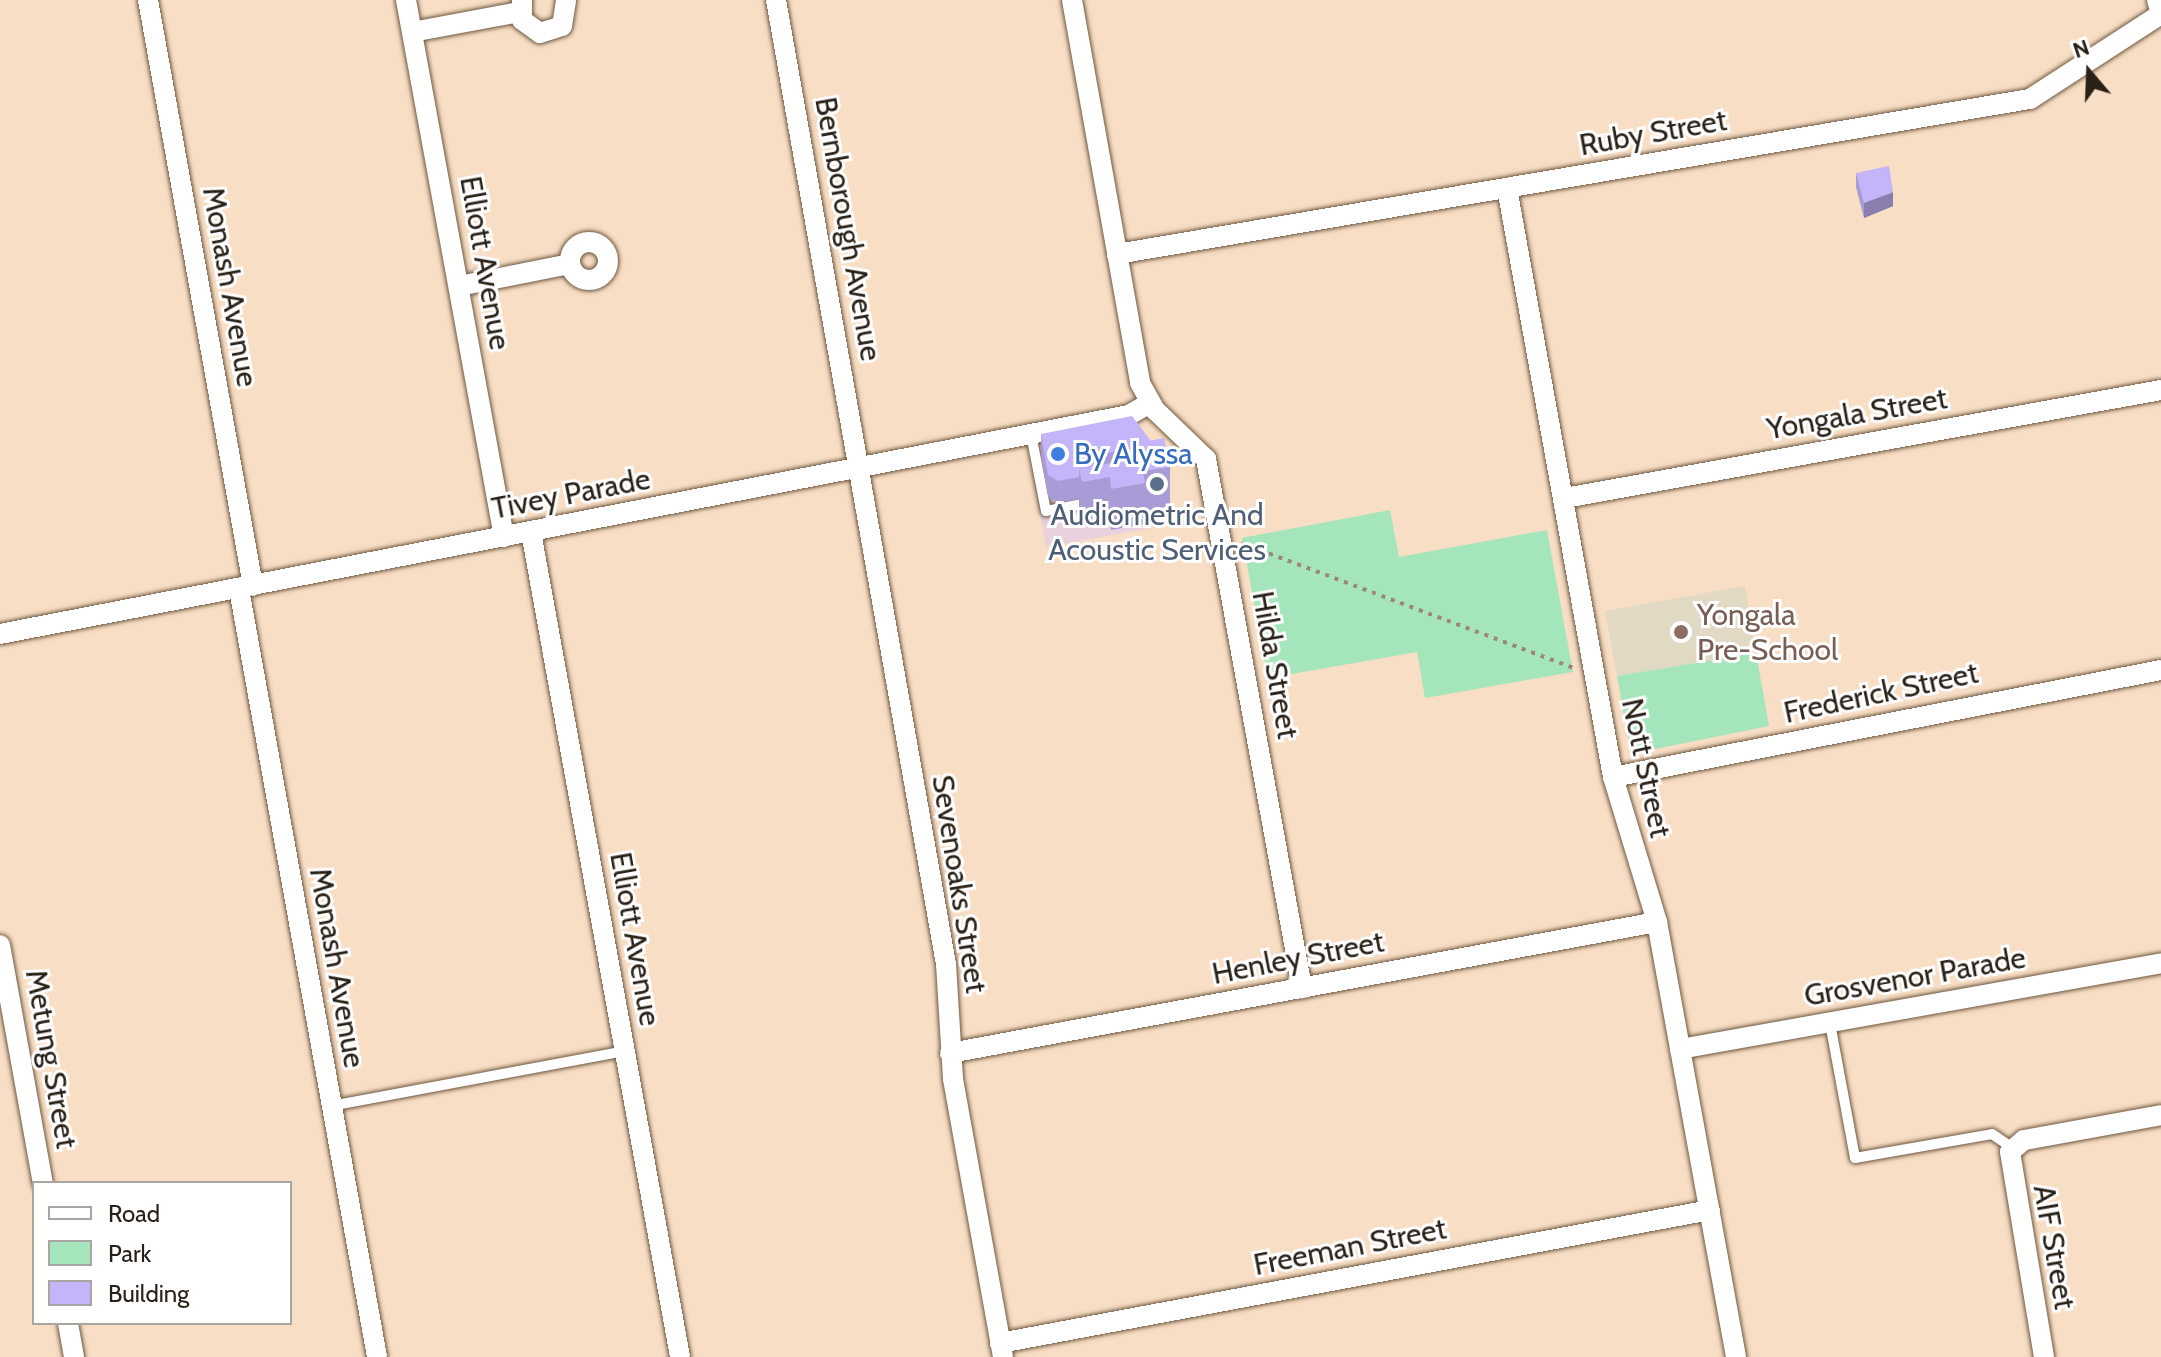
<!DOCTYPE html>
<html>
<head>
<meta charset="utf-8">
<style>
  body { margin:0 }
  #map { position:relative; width:2161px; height:1357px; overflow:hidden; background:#f8dec4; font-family:Cabin,sans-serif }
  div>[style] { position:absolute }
  .commercial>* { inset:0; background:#e9d2dd }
  .education>* { inset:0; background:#e1d9c3 }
  .green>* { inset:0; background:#a5e5bb }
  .path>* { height:4px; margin-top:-2px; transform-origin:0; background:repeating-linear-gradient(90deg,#9b8876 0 4px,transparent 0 10px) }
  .roads { filter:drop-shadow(0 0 2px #6d5841) drop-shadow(0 0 2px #6d5841) }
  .lane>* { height:10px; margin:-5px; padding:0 5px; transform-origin:5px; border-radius:5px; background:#fff }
  .street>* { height:20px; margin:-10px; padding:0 10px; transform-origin:10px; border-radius:10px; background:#fff }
  .street>.ring { margin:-10px; padding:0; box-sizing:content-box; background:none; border:20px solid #fff; border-radius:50% }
  .wall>* { inset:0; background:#a99bd6 }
  .shaded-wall>* { inset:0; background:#897eae }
  .building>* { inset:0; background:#c4b4f9 }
  .dots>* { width:22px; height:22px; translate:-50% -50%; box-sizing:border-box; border:4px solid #fff; border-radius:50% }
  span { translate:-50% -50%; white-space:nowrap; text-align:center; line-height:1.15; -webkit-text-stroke:6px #fff; paint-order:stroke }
  .street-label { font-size:30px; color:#292016 }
  .shop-label { font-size:30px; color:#366cbe }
  .left { translate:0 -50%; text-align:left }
  .service-label { font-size:30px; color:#4e5e75 }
  .education-label { font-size:30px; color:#785e54 }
  .legend { position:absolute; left:32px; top:1181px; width:260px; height:144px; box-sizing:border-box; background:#fff; border:2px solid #a9a6a2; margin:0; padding:10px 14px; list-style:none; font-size:24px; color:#292016 }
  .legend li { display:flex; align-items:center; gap:16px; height:40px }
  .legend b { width:40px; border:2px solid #a9a6a2 }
  .north { position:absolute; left:2049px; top:32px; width:80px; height:80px; -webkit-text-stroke:6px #fff; paint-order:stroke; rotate:341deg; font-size:22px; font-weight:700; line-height:32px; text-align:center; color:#292016 }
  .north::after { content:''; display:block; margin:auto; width:28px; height:36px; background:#292016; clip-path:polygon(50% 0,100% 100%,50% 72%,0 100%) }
</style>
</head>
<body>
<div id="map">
  <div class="commercial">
    <div style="clip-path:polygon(1132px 437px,1164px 479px,1173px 524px,1046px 547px,1030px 458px)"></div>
  </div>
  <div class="education">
    <div style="clip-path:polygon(1745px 586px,1756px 653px,1617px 676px,1605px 611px)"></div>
  </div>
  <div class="green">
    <div style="clip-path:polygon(1390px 510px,1399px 557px,1547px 530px,1573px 672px,1425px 698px,1417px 652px,1268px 678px,1242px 538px)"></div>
    <div style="clip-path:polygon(1756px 653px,1769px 726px,1631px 754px,1617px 676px)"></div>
  </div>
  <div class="path">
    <div style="left:1241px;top:543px;width:355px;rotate:20.6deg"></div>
  </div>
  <div class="roads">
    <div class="lane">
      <div style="left:1031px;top:434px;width:78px;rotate:79deg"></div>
      <div style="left:1046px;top:511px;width:48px;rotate:-10.8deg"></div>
      <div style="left:1830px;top:1023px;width:137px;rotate:79.5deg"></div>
      <div style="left:1855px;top:1158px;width:139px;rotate:-9.9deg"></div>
      <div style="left:1992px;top:1134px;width:25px;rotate:34deg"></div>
      <div style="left:331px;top:1106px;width:299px;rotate:-10.6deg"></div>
    </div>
    <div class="street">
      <div style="left:148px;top:0;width:595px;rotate:79.84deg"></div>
      <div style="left:406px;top:0;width:546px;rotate:79.66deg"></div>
      <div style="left:522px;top:0;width:20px;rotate:90deg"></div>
      <div style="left:522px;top:20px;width:22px;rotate:36deg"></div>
      <div style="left:540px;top:33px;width:23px;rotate:-18deg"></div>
      <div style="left:562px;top:26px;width:26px;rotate:-81deg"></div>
      <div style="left:776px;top:0;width:979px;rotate:80deg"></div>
      <div style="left:946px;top:964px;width:115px;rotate:86.5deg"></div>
      <div style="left:953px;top:1079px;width:282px;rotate:79.8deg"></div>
      <div style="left:1072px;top:0;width:389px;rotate:79.9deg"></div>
      <div style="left:1140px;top:383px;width:31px;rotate:61deg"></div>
      <div style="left:1155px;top:410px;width:71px;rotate:43.9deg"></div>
      <div style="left:1206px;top:459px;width:538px;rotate:79.71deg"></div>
      <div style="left:412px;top:32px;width:110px;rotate:-10.5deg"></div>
      <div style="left:1507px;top:188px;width:598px;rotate:79.8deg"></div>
      <div style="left:1613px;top:777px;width:152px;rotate:73.1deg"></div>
      <div style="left:1657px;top:922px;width:442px;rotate:79.7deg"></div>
      <div class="ring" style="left:570px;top:242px;width:18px;height:18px"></div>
      <div style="left:1117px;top:254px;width:926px;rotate:-9.64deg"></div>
      <div style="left:2030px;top:99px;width:156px;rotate:-33deg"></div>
      <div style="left:2161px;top:14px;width:15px;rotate:-106deg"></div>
      <div style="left:459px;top:286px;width:113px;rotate:-11.2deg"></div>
      <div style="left:1565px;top:498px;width:606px;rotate:-10.27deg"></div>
      <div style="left:531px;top:532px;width:838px;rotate:79.76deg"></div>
      <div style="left:239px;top:589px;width:780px;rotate:79.81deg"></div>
      <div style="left:0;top:634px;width:1150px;rotate:-10.98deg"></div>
      <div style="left:1129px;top:415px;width:24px;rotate:-30deg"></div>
      <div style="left:1613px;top:777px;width:558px;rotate:-11.05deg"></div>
      <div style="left:0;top:945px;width:242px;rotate:79.8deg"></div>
      <div style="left:1680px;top:1049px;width:489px;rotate:-10.1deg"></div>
      <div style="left:950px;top:1053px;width:719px;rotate:-10.5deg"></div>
      <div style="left:68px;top:1323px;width:35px;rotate:80deg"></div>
      <div style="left:1000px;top:1343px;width:722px;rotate:-10.61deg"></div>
      <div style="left:2044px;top:1357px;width:208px;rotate:-99.4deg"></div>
      <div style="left:2010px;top:1152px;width:18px;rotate:-41deg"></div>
      <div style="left:2024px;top:1140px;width:139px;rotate:-10.3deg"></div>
    </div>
  </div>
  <div class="wall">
    <div style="clip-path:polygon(1856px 173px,1893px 206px,1864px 218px,1856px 187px)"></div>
    <div style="clip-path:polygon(1041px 434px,1151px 441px,1170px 467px,1170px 508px,1145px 512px,1145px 524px,1111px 530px,1110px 518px,1082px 523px,1079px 510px,1079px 499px,1058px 503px,1048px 497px,1041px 456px)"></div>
  </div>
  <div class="shaded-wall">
    <div style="clip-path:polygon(1893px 192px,1893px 206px,1864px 218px,1864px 203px)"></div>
  </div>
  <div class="building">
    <div style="clip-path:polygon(1889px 166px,1893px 192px,1864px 203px,1856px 173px)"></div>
    <div style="clip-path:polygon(1132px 416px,1151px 441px,1129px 445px,1129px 449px,1102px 454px,1099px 465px,1079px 469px,1079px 477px,1058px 481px,1048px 475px,1041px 434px)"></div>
    <div style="clip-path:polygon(1164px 438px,1170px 467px,1143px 471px,1145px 483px,1111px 489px,1110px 477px,1082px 482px,1079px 469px,1132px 459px,1129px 445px)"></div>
    <div style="clip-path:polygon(1129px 456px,1129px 459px,1112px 463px,1111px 460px)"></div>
  </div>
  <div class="dots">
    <div style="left:1058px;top:454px;background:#3f7fe0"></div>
    <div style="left:1157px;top:484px;background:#5c6f8a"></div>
    <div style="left:1681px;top:632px;background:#8d6e63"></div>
  </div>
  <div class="street-label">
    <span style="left:1653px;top:133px;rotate:-10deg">Ruby Street</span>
    <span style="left:848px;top:229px;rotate:80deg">Bernborough Avenue</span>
    <span style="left:485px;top:263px;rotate:80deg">Elliott Avenue</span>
    <span style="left:230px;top:287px;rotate:80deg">Monash Avenue</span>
    <span style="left:1857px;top:414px;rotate:-10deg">Yongala Street</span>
    <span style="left:571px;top:494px;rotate:-11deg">Tivey Parade</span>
    <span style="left:1275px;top:665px;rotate:80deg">Hilda Street</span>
    <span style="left:1881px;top:693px;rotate:-12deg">Frederick Street</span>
    <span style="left:1646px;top:768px;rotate:78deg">Nott Street</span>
    <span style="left:959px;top:884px;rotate:81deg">Sevenoaks Street</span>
    <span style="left:635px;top:939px;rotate:80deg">Elliott Avenue</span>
    <span style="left:1298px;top:958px;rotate:-11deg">Henley Street</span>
    <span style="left:337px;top:968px;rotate:80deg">Monash Avenue</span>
    <span style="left:1915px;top:977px;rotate:-10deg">Grosvenor Parade</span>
    <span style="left:51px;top:1059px;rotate:80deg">Metung Street</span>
    <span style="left:1350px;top:1247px;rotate:-11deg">Freeman Street</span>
    <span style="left:2054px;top:1247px;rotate:80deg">AIF Street</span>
  </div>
  <div class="shop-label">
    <span class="left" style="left:1074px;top:454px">By Alyssa</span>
  </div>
  <div class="service-label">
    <span style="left:1157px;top:532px">Audiometric And<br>Acoustic Services</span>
  </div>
  <div class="education-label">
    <span class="left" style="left:1697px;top:632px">Yongala<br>Pre-School</span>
  </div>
  <ul class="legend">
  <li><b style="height:10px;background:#fff"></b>Road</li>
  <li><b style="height:22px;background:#a5e5bb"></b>Park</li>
  <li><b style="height:22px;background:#c4b4f9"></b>Building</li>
  </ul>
  <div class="north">N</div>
</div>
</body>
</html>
